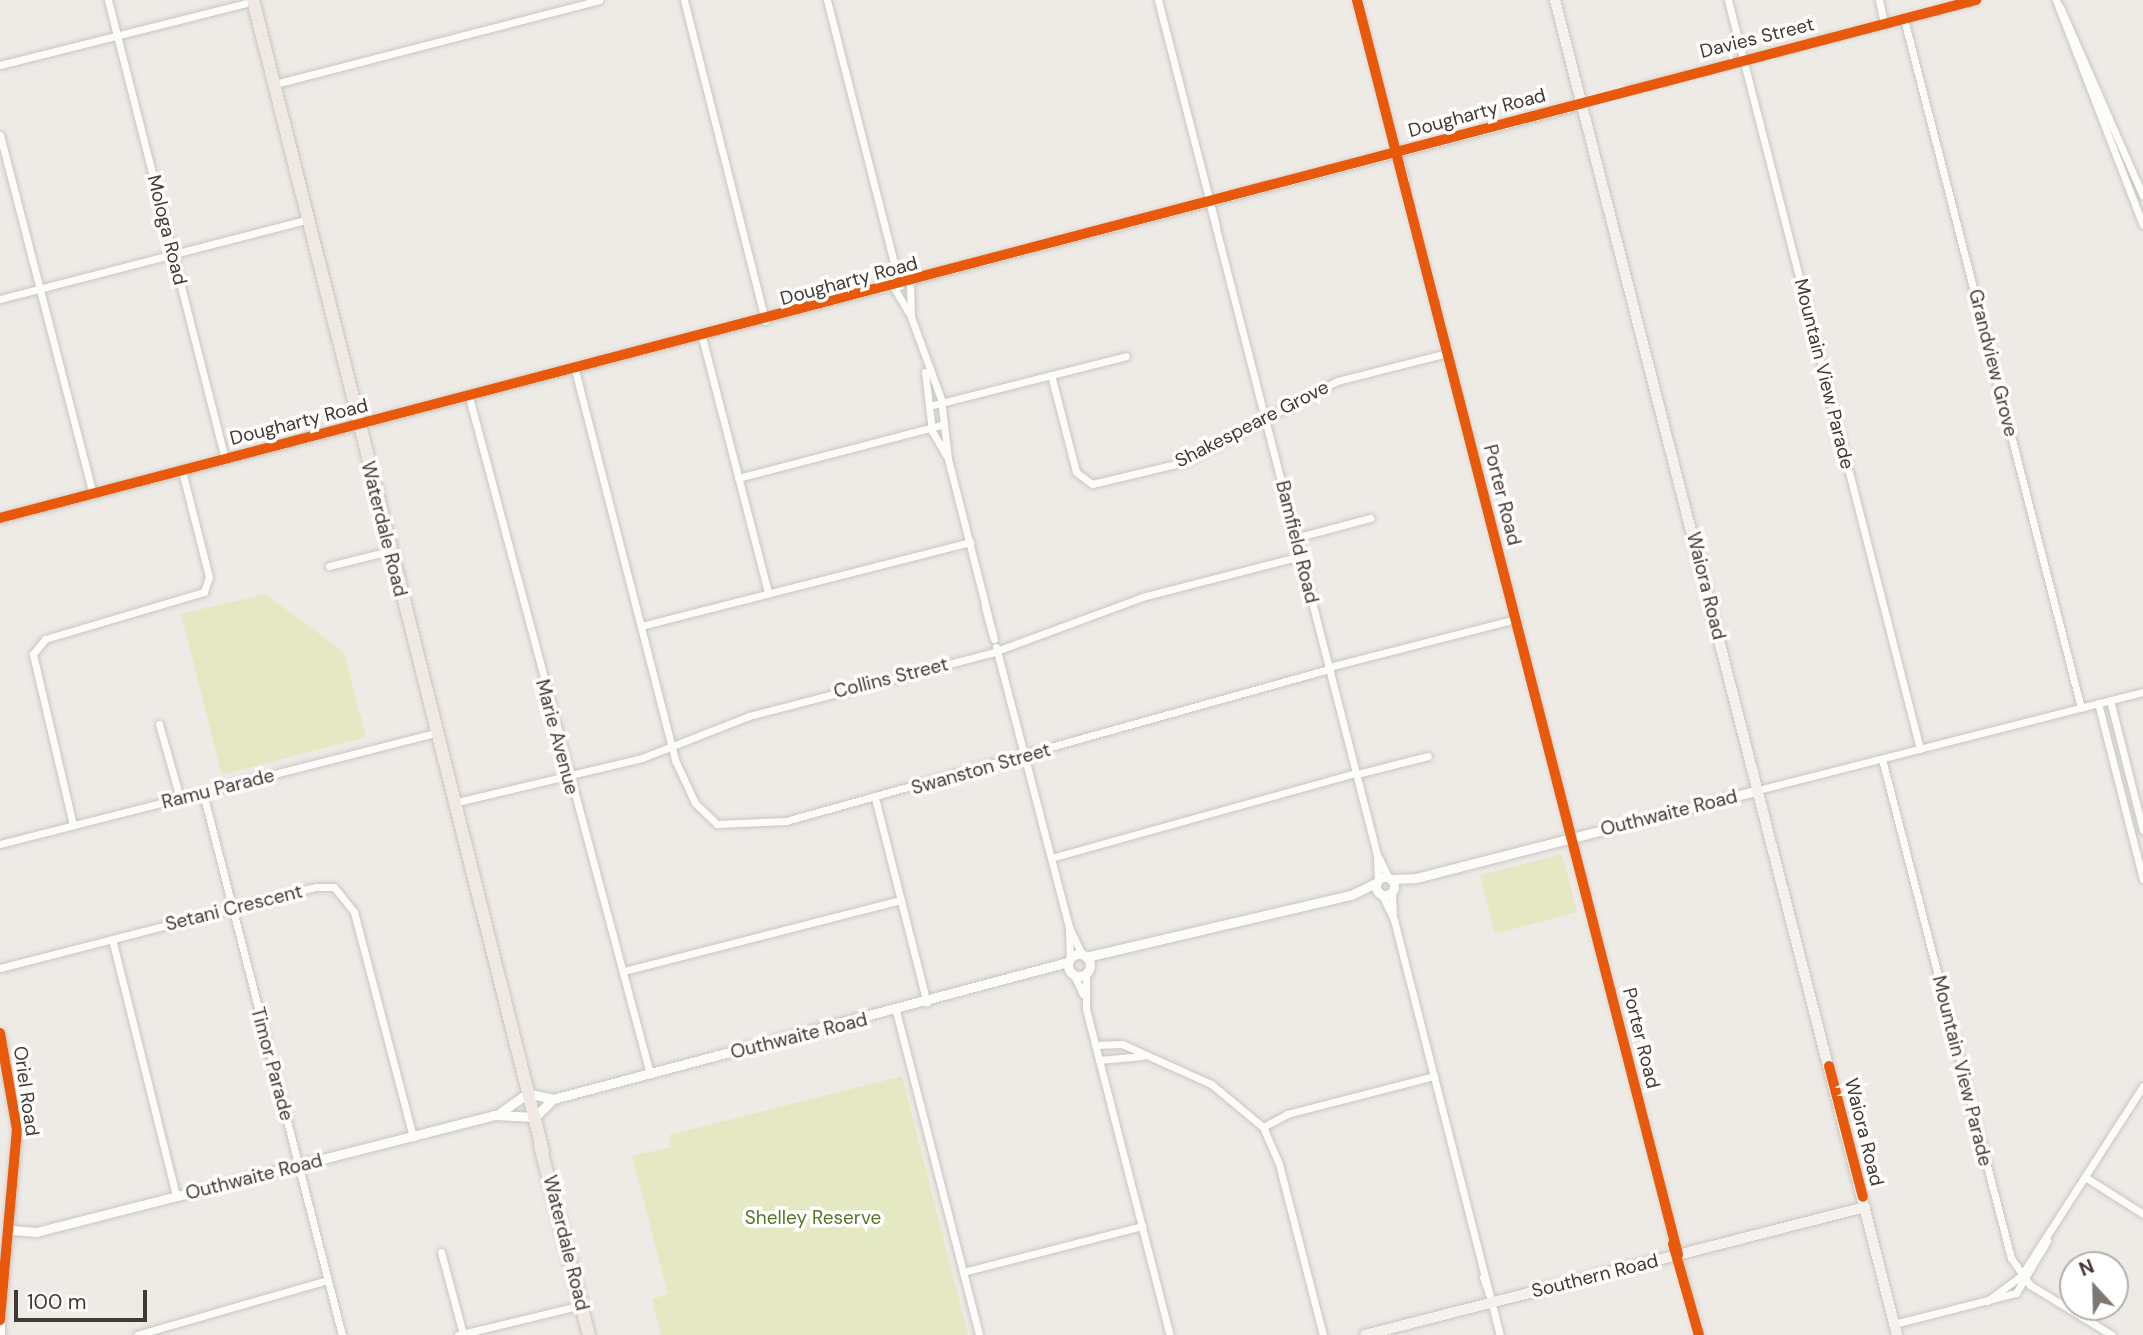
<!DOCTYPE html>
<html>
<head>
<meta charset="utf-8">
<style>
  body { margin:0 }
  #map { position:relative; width:2143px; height:1335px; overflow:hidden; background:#eeeae6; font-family:"DM Sans",sans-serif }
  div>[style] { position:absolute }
  .green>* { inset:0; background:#e4e9c4 }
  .roads { filter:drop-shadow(0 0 2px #cac6c2) drop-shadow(0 0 2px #cac6c2) }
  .minor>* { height:7px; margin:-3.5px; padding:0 3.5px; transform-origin:3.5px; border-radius:3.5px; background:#fcfcfb }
  .tertiary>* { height:9px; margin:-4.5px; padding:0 4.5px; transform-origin:4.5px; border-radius:4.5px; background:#fcfcfb }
  .tertiary>.ring { margin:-4.5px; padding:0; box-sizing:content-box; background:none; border:9px solid #fcfcfb; border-radius:50% }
  .secondary>* { height:10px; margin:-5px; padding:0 5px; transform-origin:5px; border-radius:5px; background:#f6f1ec }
  .primary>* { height:12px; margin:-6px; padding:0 6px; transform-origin:6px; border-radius:6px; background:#f0e8e2 }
  .cycleway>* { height:10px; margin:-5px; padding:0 5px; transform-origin:5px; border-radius:5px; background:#e8590c }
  span { translate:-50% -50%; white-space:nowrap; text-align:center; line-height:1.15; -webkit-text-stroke:7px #fff; paint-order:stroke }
  .street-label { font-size:19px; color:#433933 }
  .park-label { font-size:19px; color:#577625 }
  .north { position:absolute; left:2059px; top:1251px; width:70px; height:70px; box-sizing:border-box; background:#fff; border:2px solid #b4b0ad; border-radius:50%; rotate:338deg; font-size:19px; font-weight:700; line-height:28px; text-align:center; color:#433933 }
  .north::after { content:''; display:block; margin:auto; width:24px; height:32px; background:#7f7772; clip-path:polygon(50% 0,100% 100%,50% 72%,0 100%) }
  .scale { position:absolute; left:14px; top:1290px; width:133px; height:32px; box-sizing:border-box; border:4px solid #433933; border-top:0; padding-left:9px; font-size:21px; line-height:24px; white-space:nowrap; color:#433933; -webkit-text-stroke:5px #fff; paint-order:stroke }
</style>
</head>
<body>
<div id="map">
  <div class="green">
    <div style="clip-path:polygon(265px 594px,344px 652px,366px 737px,222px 775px,181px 614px)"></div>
    <div style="clip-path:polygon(1562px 854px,1577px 912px,1495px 934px,1480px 875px)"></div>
    <div style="clip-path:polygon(902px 1076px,968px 1335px,661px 1335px,652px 1299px,668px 1294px,632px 1156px,671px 1147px,669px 1135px)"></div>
  </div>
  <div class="roads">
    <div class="minor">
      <div style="left:108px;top:0;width:474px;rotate:75.7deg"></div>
      <div style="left:684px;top:0;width:331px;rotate:75.8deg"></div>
      <div style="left:827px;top:0;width:295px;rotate:75.7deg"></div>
      <div style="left:1158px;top:0;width:233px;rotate:75.6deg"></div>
      <div style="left:1357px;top:0;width:1295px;rotate:75.65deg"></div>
      <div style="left:1728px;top:0;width:773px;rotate:75.62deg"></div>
      <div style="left:1879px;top:0;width:24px;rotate:78deg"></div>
      <div style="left:2056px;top:0;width:241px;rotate:68.9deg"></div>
      <div style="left:2060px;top:7px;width:206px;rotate:66.3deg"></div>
      <div style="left:1904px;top:19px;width:711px;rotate:75.59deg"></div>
      <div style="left:0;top:65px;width:262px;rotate:-14.1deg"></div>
      <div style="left:275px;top:84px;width:335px;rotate:-14.5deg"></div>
      <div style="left:1628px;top:90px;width:359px;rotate:-14.5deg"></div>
      <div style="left:0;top:135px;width:371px;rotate:75.5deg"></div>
      <div style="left:1397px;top:152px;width:29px;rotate:74deg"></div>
      <div style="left:1209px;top:201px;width:675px;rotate:75.59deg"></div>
      <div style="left:1377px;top:855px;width:25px;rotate:88deg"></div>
      <div style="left:910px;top:284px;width:33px;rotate:88deg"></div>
      <div style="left:911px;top:317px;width:87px;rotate:69.9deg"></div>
      <div style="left:941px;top:399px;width:60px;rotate:83.3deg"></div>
      <div style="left:948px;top:459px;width:186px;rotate:75.7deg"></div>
      <div style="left:894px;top:288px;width:29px;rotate:59deg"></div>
      <div style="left:0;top:299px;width:319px;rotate:-14.5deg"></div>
      <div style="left:702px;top:337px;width:264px;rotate:75.5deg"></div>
      <div style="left:575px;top:370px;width:405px;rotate:75.6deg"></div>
      <div style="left:676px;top:762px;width:45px;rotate:65.1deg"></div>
      <div style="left:695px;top:803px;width:30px;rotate:44deg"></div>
      <div style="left:717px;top:824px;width:69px;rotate:-2.5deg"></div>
      <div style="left:786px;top:821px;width:564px;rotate:-15.64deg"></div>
      <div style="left:925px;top:372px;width:59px;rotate:83.2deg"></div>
      <div style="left:932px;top:431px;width:28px;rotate:60deg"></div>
      <div style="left:1051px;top:375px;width:100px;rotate:75.5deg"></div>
      <div style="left:1076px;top:472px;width:20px;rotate:37deg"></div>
      <div style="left:1092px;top:484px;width:95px;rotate:-13.4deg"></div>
      <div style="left:1184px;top:462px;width:173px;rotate:-27.9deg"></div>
      <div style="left:1337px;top:381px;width:114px;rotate:-14.2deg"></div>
      <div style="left:469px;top:397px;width:701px;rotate:75.03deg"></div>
      <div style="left:933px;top:405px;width:199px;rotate:-14.2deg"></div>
      <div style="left:738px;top:478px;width:210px;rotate:-14.6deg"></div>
      <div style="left:1295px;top:538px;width:78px;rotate:-14.9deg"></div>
      <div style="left:329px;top:566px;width:62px;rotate:-14deg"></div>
      <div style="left:985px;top:607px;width:30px;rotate:75deg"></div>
      <div style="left:641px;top:626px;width:340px;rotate:-14.3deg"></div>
      <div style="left:996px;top:647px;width:289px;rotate:75.4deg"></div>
      <div style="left:1069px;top:927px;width:31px;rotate:65deg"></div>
      <div style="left:1329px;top:667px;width:193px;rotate:-14.4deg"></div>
      <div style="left:2110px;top:700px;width:134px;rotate:75.8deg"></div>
      <div style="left:2098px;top:703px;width:182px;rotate:75.7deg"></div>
      <div style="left:159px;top:724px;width:77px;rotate:74.2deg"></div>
      <div style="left:1882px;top:759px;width:515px;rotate:75.51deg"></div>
      <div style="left:2011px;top:1258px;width:33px;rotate:55deg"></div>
      <div style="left:2030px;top:1285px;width:96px;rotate:31.4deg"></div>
      <div style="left:1357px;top:774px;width:73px;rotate:-14.2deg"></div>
      <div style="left:1758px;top:790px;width:397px;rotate:-14.3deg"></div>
      <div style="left:203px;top:793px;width:560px;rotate:75.62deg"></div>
      <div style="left:875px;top:798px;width:211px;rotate:75.8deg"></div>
      <div style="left:453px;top:803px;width:194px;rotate:-13.4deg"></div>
      <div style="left:642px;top:758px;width:115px;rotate:-21.4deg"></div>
      <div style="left:749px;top:716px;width:250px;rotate:-14.6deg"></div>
      <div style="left:991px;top:653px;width:161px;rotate:-20.3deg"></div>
      <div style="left:1142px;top:597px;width:163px;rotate:-14.5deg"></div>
      <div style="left:1566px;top:818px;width:40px;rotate:75.6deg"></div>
      <div style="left:73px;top:825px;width:176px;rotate:-103.2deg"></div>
      <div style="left:33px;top:654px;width:19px;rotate:-51deg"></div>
      <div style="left:45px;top:639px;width:166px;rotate:-16.5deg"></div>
      <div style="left:204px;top:592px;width:16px;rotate:-72deg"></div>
      <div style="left:209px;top:577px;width:109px;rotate:-104.3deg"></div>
      <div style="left:0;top:844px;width:449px;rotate:-14.3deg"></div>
      <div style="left:1051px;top:858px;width:317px;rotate:-15.6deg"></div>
      <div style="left:1379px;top:858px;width:21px;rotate:65deg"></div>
      <div style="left:1392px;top:892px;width:23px;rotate:88deg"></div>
      <div style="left:1382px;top:895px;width:28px;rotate:64deg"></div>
      <div style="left:1394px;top:920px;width:428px;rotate:75.7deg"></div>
      <div style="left:1069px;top:931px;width:27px;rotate:88deg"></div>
      <div style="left:112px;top:939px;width:265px;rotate:76deg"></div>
      <div style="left:0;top:968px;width:326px;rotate:-14.4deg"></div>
      <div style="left:316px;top:887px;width:18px"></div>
      <div style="left:334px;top:887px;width:32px;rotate:51deg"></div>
      <div style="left:354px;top:912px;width:233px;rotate:75.3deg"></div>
      <div style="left:624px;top:971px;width:286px;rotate:-14.4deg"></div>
      <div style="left:1086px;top:973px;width:36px;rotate:90deg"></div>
      <div style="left:1086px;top:1009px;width:337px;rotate:75.6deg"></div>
      <div style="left:1074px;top:975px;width:21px;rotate:65deg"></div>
      <div style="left:896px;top:1011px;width:334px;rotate:75.6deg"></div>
      <div style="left:1095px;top:1045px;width:27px;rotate:-2deg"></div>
      <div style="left:1122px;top:1044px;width:98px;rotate:24.2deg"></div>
      <div style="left:1211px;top:1084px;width:67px;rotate:39.6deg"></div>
      <div style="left:1263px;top:1127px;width:40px;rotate:66.6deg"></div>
      <div style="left:1279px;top:1164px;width:177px;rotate:75.6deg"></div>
      <div style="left:1099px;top:1060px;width:44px;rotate:-5.2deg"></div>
      <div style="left:1263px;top:1127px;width:27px;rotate:-28deg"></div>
      <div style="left:1287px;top:1114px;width:152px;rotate:-14.5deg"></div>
      <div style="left:2085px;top:1177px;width:69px;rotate:32.5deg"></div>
      <div style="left:1671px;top:1231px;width:108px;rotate:74.9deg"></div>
      <div style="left:441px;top:1252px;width:85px;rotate:75deg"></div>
      <div style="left:963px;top:1272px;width:185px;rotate:-14.4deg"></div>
      <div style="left:1483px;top:1277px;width:28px;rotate:71deg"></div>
      <div style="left:1987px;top:1301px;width:42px;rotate:-36.3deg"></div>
      <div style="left:2021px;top:1276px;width:226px;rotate:-57.3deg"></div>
      <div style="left:1894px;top:1324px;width:126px;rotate:-14.3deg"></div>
      <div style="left:2016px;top:1293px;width:61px;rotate:-59.2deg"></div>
      <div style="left:137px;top:1335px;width:198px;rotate:-16.1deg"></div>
      <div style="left:458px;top:1335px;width:128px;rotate:-13.6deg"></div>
    </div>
    <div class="tertiary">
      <div style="left:0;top:518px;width:1635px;rotate:-14.67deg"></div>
      <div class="ring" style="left:1376px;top:877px;width:9px;height:9px"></div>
      <div style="left:1391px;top:879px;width:25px;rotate:-2deg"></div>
      <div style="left:1416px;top:878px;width:353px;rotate:-14.4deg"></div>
      <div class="ring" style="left:1068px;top:954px;width:13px;height:13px"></div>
      <div style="left:1086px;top:957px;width:272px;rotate:-13.2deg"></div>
      <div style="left:1351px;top:895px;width:28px;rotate:-26deg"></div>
      <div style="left:0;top:1033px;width:97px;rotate:80deg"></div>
      <div style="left:17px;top:1129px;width:192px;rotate:95.1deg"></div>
      <div style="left:531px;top:1094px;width:23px;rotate:13deg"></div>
      <div style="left:553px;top:1099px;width:533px;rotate:-14.9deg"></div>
      <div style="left:500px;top:1113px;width:31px;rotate:-36deg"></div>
      <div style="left:537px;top:1115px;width:23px;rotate:-45deg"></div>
      <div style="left:12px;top:1230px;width:24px;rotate:5deg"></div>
      <div style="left:36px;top:1232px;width:474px;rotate:-14.3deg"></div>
      <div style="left:495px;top:1115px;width:35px;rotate:3deg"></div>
      <div style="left:0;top:1322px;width:13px;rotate:90deg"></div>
    </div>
    <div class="secondary">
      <div style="left:1555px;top:0;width:1378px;rotate:75.63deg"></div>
      <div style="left:1365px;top:1335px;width:516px;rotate:-14.36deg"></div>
    </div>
    <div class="primary">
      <div style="left:253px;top:0;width:1188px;rotate:75.87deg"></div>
      <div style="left:540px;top:1146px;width:195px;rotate:75.5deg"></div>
    </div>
  </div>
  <div class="cycleway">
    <div style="left:1357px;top:0;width:1295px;rotate:75.65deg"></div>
    <div style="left:0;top:518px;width:2043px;rotate:-14.69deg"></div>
    <div style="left:0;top:1033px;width:97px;rotate:80deg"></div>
    <div style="left:17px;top:1129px;width:192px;rotate:95.1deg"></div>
    <div style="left:1829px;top:1066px;width:135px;rotate:75.5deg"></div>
    <div style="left:1673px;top:1244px;width:95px;rotate:74.1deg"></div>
  </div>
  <div class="street-label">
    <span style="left:1757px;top:38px;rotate:-14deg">Davies Street</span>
    <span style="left:1477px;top:113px;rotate:-15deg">Dougharty Road</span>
    <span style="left:167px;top:230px;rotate:76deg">Mologa Road</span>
    <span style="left:849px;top:281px;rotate:-15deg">Dougharty Road</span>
    <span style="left:1993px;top:363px;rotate:76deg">Grandview Grove</span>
    <span style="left:1824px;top:374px;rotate:76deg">Mountain View Parade</span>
    <span style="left:299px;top:422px;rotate:-14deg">Dougharty Road</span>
    <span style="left:1252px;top:424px;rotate:-27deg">Shakespeare Grove</span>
    <span style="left:1502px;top:495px;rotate:76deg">Porter Road</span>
    <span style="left:384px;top:529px;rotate:76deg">Waterdale Road</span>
    <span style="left:1297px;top:542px;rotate:76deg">Bamfield Road</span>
    <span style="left:1706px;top:586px;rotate:76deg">Waiora Road</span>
    <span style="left:891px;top:678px;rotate:-14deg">Collins Street</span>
    <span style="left:557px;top:737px;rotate:75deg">Marie Avenue</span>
    <span style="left:981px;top:769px;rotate:-16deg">Swanston Street</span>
    <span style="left:218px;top:789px;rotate:-14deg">Ramu Parade</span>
    <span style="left:1669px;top:813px;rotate:-14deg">Outhwaite Road</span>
    <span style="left:234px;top:908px;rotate:-14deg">Setani Crescent</span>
    <span style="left:799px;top:1036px;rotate:-14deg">Outhwaite Road</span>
    <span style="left:1641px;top:1038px;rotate:76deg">Porter Road</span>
    <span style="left:272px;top:1064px;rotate:75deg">Timor Parade</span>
    <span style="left:1962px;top:1071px;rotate:76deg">Mountain View Parade</span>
    <span style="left:26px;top:1091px;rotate:82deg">Oriel Road</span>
    <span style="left:1864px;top:1132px;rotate:76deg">Waiora Road</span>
    <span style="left:254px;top:1177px;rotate:-14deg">Outhwaite Road</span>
    <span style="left:566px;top:1243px;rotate:76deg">Waterdale Road</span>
    <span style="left:1595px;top:1276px;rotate:-14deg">Southern Road</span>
  </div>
  <div class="park-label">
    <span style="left:813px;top:1218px">Shelley Reserve</span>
  </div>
  <div class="north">N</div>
  <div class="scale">100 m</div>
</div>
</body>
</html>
